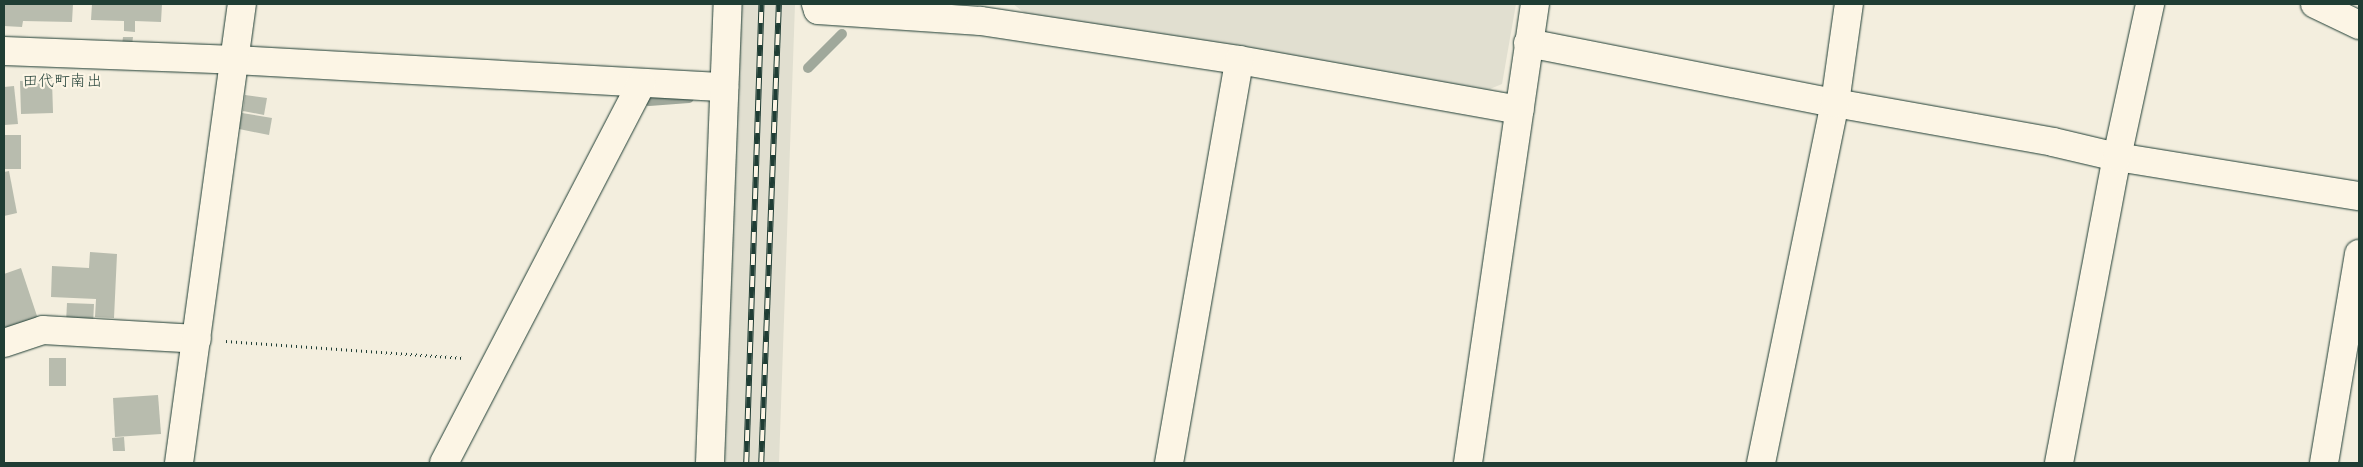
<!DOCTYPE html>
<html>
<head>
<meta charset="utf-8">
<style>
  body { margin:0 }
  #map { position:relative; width:2363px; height:467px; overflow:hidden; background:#f3eede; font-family:"Patrick Hand","Klee One",sans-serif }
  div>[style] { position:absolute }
  .built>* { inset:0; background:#e1dfd0 }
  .stream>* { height:10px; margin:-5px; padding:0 5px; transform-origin:5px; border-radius:5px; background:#a0a89b }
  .building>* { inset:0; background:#b8bcae }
  .path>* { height:3px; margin-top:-1.5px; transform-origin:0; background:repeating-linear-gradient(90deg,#1f3d34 0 1px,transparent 0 5px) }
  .roads { filter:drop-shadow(0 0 1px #1f3d34) drop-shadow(0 0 1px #1f3d34) }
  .minor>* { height:28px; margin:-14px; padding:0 14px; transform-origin:14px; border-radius:14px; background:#fcf5e5 }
  .rail>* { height:5.5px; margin-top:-2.75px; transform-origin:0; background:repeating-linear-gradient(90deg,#fcf5e5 0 11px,#1f3d34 0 22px); box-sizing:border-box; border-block:1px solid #1f3d34 }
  span { translate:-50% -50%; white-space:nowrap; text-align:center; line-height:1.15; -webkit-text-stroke:4.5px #fcf5e5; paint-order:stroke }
  .quarter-label { font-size:16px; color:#1f3d34 }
  .frame { position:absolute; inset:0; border:5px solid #1f3d34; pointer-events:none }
</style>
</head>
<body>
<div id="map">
  <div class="built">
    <div style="clip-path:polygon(740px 4px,795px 4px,779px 463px,723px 463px)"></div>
    <div style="clip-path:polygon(1013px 4px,1516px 4px,1502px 84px,1485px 91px,1026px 14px)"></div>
  </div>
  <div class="stream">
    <div style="left:808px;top:68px;width:48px;rotate:-45deg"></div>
    <div style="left:649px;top:101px;width:40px;rotate:-4.3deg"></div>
  </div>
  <div class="building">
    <div style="clip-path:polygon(4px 4px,73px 4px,72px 22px,23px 21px,22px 27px,4px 26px)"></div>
    <div style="clip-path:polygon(92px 4px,162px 4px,161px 22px,135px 21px,135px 32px,124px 31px,124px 21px,91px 20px)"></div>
    <div style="clip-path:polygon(123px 37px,133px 37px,132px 45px,122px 45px)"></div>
    <div style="clip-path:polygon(52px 80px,53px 113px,21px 114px,20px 81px)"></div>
    <div style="clip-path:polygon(14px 86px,18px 124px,4px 125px,4px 87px)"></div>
    <div style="clip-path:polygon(245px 95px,267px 98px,264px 115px,243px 111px)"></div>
    <div style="clip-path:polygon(242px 113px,272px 118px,269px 135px,239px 129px)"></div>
    <div style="clip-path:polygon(4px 135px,21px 135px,21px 169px,4px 169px)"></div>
    <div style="clip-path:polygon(9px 171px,17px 213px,4px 216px,4px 172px)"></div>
    <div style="clip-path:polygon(90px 252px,117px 254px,114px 318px,95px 317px,96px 299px,51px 297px,52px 266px,89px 268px)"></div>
    <div style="clip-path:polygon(21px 268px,38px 319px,4px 330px,4px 274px)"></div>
    <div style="clip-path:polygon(67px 303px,94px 304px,93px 324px,66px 323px)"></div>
    <div style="clip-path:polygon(49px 358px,66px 358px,66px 386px,49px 386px)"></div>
    <div style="clip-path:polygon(158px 395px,161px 434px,115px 437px,113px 398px)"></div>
    <div style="clip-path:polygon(124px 437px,125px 451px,113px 451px,112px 438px)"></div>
  </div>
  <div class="path">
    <div style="left:226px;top:341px;width:239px;rotate:4.1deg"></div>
  </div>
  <div class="roads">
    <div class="minor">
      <div style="left:816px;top:4px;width:6px;rotate:72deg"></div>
      <div style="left:818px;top:10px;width:163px;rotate:3.9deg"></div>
      <div style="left:981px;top:21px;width:261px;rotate:8.6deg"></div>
      <div style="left:1239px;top:60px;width:285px;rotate:10.1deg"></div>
      <div style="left:2315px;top:4px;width:49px;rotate:25.5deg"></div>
      <div style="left:1528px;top:43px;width:313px;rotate:11.1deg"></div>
      <div style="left:1835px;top:103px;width:221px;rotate:10.1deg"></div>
      <div style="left:2053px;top:142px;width:66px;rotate:13.2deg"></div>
      <div style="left:2117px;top:157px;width:245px;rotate:9.2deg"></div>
      <div style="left:4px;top:51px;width:231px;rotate:2.2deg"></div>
      <div style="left:235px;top:60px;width:490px;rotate:3.2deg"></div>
      <div style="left:4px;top:343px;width:41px;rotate:-18.4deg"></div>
      <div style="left:43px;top:330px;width:154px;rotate:3.3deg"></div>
      <div style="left:179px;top:463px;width:463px;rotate:-82.2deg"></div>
      <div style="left:444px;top:463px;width:427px;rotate:-62.5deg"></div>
      <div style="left:710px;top:463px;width:459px;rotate:-87.8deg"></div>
      <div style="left:1169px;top:463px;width:409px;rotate:-80.1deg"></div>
      <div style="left:1468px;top:463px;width:464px;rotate:-81.7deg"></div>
      <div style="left:1761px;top:463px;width:368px;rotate:-78.4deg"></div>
      <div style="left:1835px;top:103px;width:100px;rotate:-82deg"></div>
      <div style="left:2059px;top:463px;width:311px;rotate:-79.3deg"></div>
      <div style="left:2117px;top:157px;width:157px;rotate:-77.8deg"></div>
      <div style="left:2324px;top:463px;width:212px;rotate:-80.5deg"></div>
    </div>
  </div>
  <div class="rail">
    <div style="left:746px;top:463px;width:459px;rotate:-88.1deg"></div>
    <div style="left:761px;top:463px;width:459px;rotate:-87.8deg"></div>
  </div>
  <div class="quarter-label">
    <span style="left:62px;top:80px">田代町南出</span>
  </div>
  <div class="frame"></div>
</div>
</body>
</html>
